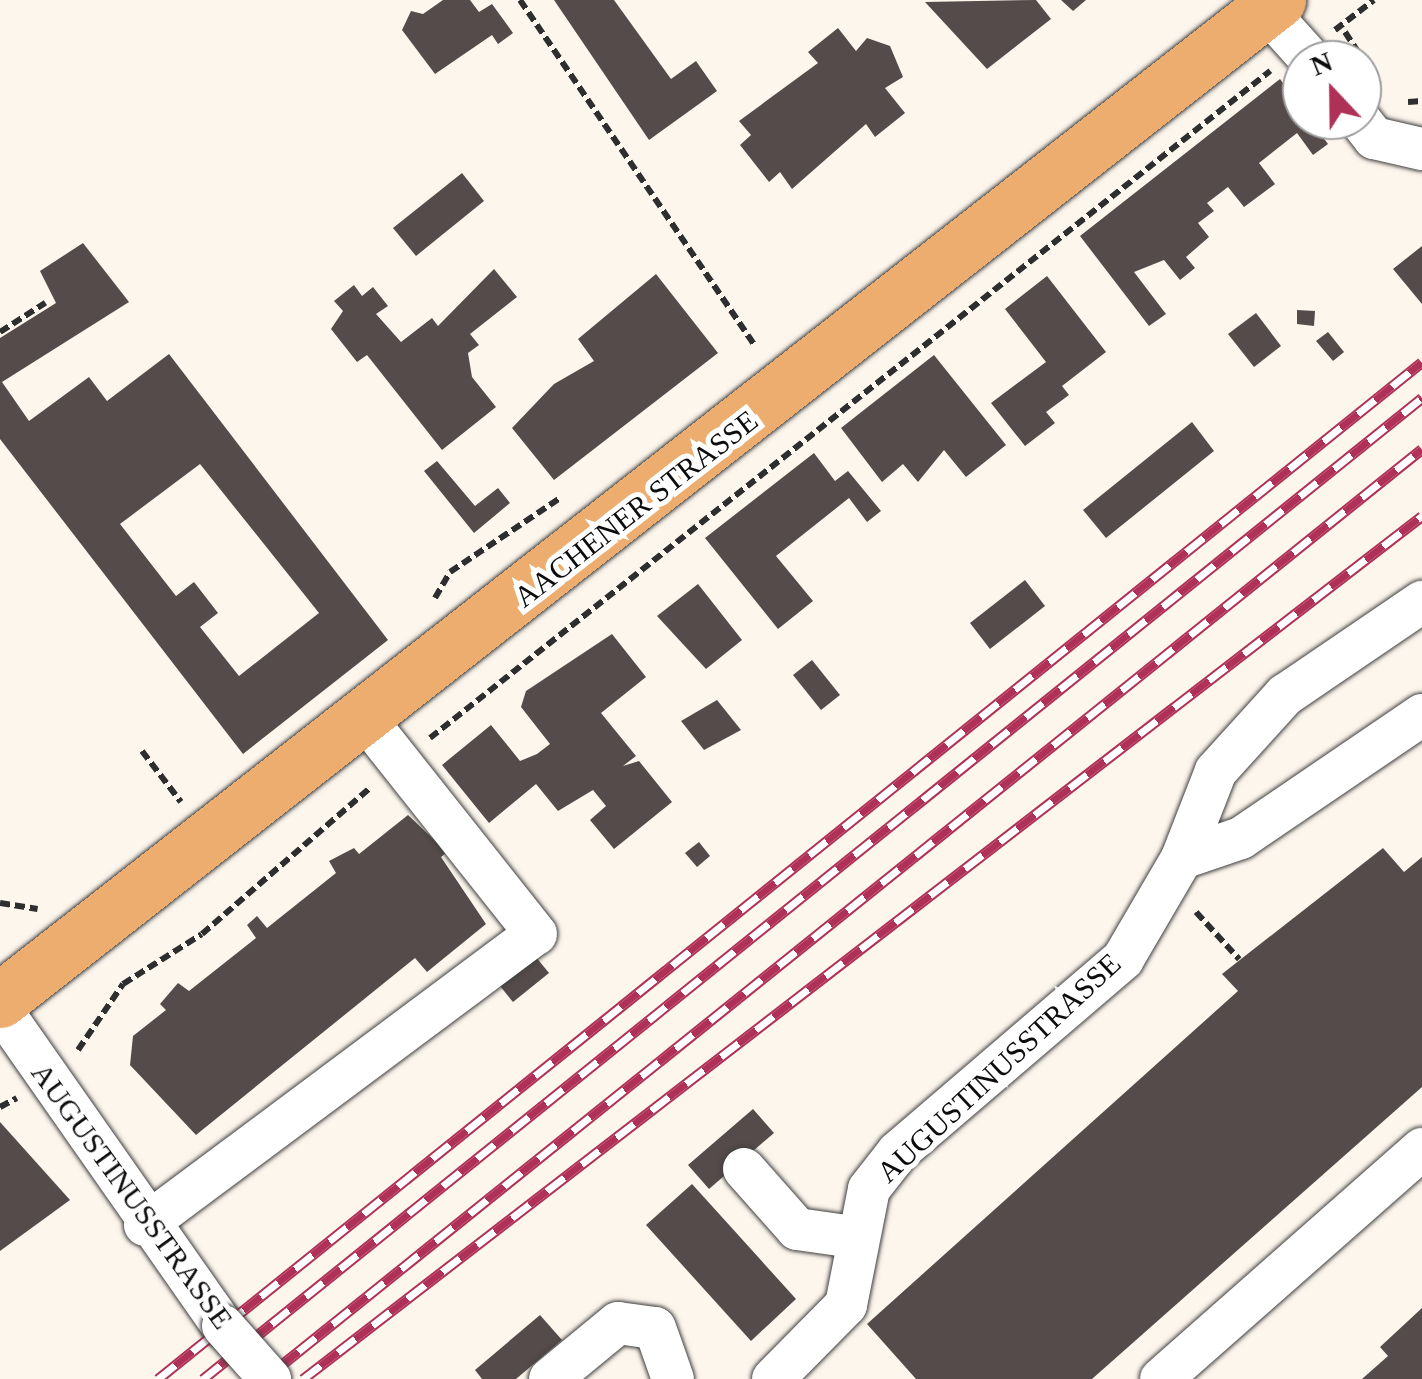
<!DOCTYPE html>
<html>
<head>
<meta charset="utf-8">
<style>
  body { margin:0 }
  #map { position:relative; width:1422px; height:1379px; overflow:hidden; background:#fdf6ed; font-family:"Times New Roman",serif }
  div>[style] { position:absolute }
  .building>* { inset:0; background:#544b4a }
  .path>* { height:6px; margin-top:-3px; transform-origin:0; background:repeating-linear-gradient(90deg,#2e2e2e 0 10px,transparent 0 15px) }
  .roads { filter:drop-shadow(0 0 2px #3f3f3f) drop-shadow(0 0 2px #3f3f3f) }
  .minor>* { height:42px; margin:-21px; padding:0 21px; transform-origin:21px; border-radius:21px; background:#fff }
  .major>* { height:55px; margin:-27.5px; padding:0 27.5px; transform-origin:27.5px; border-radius:27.5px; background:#ecad6f }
  .rail>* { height:11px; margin-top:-5.5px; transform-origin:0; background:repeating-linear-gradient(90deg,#fff 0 22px,#af3157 0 44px); box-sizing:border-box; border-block:2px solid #af3157 }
  .bridges { filter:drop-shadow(0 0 2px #3f3f3f) drop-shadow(0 0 2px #3f3f3f) }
  .minor-bridge>* { height:42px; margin:-21px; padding:0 21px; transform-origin:21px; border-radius:21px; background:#fff }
  span { translate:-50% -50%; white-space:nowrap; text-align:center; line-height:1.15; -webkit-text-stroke:10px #fff; paint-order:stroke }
  .street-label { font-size:30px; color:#0c0c0c }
  .north { position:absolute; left:1282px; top:40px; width:100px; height:100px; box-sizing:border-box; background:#fff; border:2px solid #9e9e9e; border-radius:50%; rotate:338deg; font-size:28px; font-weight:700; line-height:40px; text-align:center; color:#0c0c0c }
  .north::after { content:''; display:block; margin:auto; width:35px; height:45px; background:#af3157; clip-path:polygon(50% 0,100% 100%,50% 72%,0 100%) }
</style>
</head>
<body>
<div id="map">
  <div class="building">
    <div style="clip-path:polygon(443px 0,470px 0,479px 12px,492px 4px,513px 33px,498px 44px,492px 35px,435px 74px,402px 30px,411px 11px,423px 14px)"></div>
    <div style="clip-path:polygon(554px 0,614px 0,671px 79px,696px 61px,717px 91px,649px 140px)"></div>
    <div style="clip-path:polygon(1036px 0,1051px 19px,987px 69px,925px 2px)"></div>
    <div style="clip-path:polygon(1061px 0,1086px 0,1073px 11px)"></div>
    <div style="clip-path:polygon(838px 28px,856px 51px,867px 38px,890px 46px,903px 77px,885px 88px,905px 113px,875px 137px,866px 124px,792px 189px,780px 172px,769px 182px,740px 145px,751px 135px,739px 121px,818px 63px,808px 52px)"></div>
    <div style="clip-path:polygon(1280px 79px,1328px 144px,1313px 155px,1297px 133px,1259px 163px,1275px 184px,1244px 207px,1228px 187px,1207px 203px,1214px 211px,1198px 223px,1209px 237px,1186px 257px,1195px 268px,1180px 280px,1164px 260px,1134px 272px,1166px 314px,1149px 326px,1080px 236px)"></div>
    <div style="clip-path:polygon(462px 173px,484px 201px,416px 256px,393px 228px)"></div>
    <div style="clip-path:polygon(evenodd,83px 243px,129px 302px,2px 382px,29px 421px,89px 377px,107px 401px,169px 354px,388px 640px,243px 754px,0 439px,0 338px,56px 303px,40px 271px,83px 243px,200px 464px,319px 613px,239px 676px,200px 627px,218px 613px,194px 582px,176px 596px,120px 524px,200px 464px)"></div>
    <div style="clip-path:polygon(1422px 246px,1422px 304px,1393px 269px)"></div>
    <div style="clip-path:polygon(494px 269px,517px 297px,470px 334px,479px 345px,468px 353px,472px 377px,496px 407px,442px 450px,367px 355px,357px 362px,331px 329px,343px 311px,334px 301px,354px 285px,362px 296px,373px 287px,388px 306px,376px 314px,401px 342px,432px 318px,438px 326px)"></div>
    <div style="clip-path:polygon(656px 274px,718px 353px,554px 480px,512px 428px,554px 384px,594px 361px,578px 339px)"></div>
    <div style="clip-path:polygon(1047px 276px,1106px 352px,1062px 386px,1069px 395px,1046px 412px,1055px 423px,1025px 446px,991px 403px,1046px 362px,1005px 309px)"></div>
    <div style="clip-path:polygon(1297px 310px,1315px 311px,1314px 326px,1297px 324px)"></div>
    <div style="clip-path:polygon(1256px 313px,1281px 346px,1254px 367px,1228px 334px)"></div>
    <div style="clip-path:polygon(1328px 332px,1344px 352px,1333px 361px,1316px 341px)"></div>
    <div style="clip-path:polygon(934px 355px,1006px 445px,966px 477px,944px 450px,918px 482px,903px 464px,882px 482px,841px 428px)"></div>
    <div style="clip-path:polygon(1192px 422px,1214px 451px,1106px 538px,1083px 510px)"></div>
    <div style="clip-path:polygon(814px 453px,835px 481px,848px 471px,881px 511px,867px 522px,849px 498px,776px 556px,813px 601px,778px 629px,705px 538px)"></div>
    <div style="clip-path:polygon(437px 461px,475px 506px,498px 488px,510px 503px,474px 533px,424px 471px)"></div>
    <div style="clip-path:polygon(1025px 580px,1045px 606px,990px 649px,970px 623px)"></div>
    <div style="clip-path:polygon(698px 584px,742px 640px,706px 669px,657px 616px)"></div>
    <div style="clip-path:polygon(612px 634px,646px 677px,601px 713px,636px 756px,623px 766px,639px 761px,672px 802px,614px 849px,590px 820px,606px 806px,593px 790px,558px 811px,536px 784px,489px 823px,442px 765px,491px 725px,520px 761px,537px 754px,550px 744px,521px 707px,526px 691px)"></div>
    <div style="clip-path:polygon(812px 660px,840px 695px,821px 710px,793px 675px)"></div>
    <div style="clip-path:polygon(717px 700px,741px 730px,704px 750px,681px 721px)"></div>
    <div style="clip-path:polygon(408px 815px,447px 852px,441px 857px,486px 924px,427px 972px,415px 958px,196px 1135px,130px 1065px,133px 1036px,166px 1010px,160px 1004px,178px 983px,189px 991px,256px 938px,247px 925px,257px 916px,267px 928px,336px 873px,329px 861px,354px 848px,359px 854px)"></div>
    <div style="clip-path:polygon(699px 842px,710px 856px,697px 867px,685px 853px)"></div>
    <div style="clip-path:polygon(1383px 848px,1404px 872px,1422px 857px,1422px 1087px,1092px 1379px,916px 1379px,867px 1324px,1238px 991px,1222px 974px)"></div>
    <div style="clip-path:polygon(531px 951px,549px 973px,513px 1002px,495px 980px)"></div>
    <div style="clip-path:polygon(753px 1109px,774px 1133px,709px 1189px,688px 1165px)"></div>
    <div style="clip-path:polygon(0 1122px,70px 1200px,0 1251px)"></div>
    <div style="clip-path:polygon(692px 1184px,796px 1299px,751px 1341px,646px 1225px)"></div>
    <div style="clip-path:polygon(1422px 1308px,1422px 1379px,1362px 1379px,1388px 1356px,1380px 1347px)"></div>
    <div style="clip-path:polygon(540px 1315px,562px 1340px,516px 1379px,482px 1379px,475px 1370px)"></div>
  </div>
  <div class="path">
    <div style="left:520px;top:0;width:418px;rotate:55.8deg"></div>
    <div style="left:1335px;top:30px;width:49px;rotate:-37.6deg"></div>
    <div style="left:1345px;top:32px;width:62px;rotate:56.8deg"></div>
    <div style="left:1408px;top:102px;width:14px;rotate:-4deg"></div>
    <div style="left:0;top:332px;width:54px;rotate:-32.8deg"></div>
    <div style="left:435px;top:598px;width:30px;rotate:-60deg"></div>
    <div style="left:450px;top:572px;width:133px;rotate:-33.9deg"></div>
    <div style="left:430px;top:738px;width:1073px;rotate:-38.45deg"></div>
    <div style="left:142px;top:751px;width:64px;rotate:52.6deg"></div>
    <div style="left:0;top:903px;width:38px;rotate:9deg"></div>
    <div style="left:1196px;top:912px;width:64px;rotate:47.5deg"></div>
    <div style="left:78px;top:1050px;width:80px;rotate:-55.7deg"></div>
    <div style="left:123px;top:984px;width:93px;rotate:-32.3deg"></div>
    <div style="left:202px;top:934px;width:224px;rotate:-41deg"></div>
    <div style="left:0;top:1107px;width:19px;rotate:-28deg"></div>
  </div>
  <div class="roads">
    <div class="minor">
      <div style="left:1266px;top:10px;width:67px;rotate:48deg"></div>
      <div style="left:1360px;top:120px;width:23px;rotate:52deg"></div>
      <div style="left:1374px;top:138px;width:49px;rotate:12.9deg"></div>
      <div style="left:1182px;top:858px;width:62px;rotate:-18.7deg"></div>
      <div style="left:1241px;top:838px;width:219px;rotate:-34.2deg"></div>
      <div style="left:0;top:1008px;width:388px;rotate:55deg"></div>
      <div style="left:744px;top:1169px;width:80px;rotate:48.5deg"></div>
      <div style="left:797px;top:1229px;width:57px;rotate:8.1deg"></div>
      <div style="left:145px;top:1225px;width:487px;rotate:-36.7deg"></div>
      <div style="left:536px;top:934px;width:272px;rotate:-128.4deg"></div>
      <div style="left:550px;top:1379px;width:88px;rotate:-39.5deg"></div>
      <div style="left:618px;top:1323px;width:37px;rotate:8deg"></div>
      <div style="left:655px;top:1328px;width:54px;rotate:70.6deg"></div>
      <div style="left:773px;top:1379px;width:104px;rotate:-45.4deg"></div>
      <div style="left:846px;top:1305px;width:118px;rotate:-78.8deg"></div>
      <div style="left:869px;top:1189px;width:47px;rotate:-51.9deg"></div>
      <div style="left:898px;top:1152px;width:296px;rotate:-40.6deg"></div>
      <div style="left:1123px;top:959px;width:117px;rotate:-59.7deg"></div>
      <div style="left:1182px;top:858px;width:93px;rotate:-68.7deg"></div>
      <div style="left:1216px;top:771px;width:103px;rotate:-47.8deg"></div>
      <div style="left:1285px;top:695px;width:166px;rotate:-34.2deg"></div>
      <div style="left:1161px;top:1379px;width:348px;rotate:-41.4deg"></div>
    </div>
    <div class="major">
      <div style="left:0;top:1000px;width:1623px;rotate:-38.04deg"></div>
    </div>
  </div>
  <div class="rail">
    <div style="left:158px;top:1379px;width:1622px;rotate:-38.82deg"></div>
    <div style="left:203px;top:1379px;width:1565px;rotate:-38.83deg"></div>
    <div style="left:264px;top:1379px;width:1485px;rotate:-38.77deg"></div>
    <div style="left:303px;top:1379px;width:1413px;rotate:-37.64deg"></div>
  </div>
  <div class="bridges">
    <div class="minor-bridge">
      <div style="left:223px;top:1326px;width:71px;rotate:48.4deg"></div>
    </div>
  </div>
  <div class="street-label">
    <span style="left:636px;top:509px;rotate:-38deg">AACHENER STRASSE</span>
    <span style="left:999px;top:1068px;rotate:-43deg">AUGUSTINUSSTRASSE</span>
    <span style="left:132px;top:1196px;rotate:54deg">AUGUSTINUSSTRASSE</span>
  </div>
  <div class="north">N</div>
</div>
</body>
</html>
